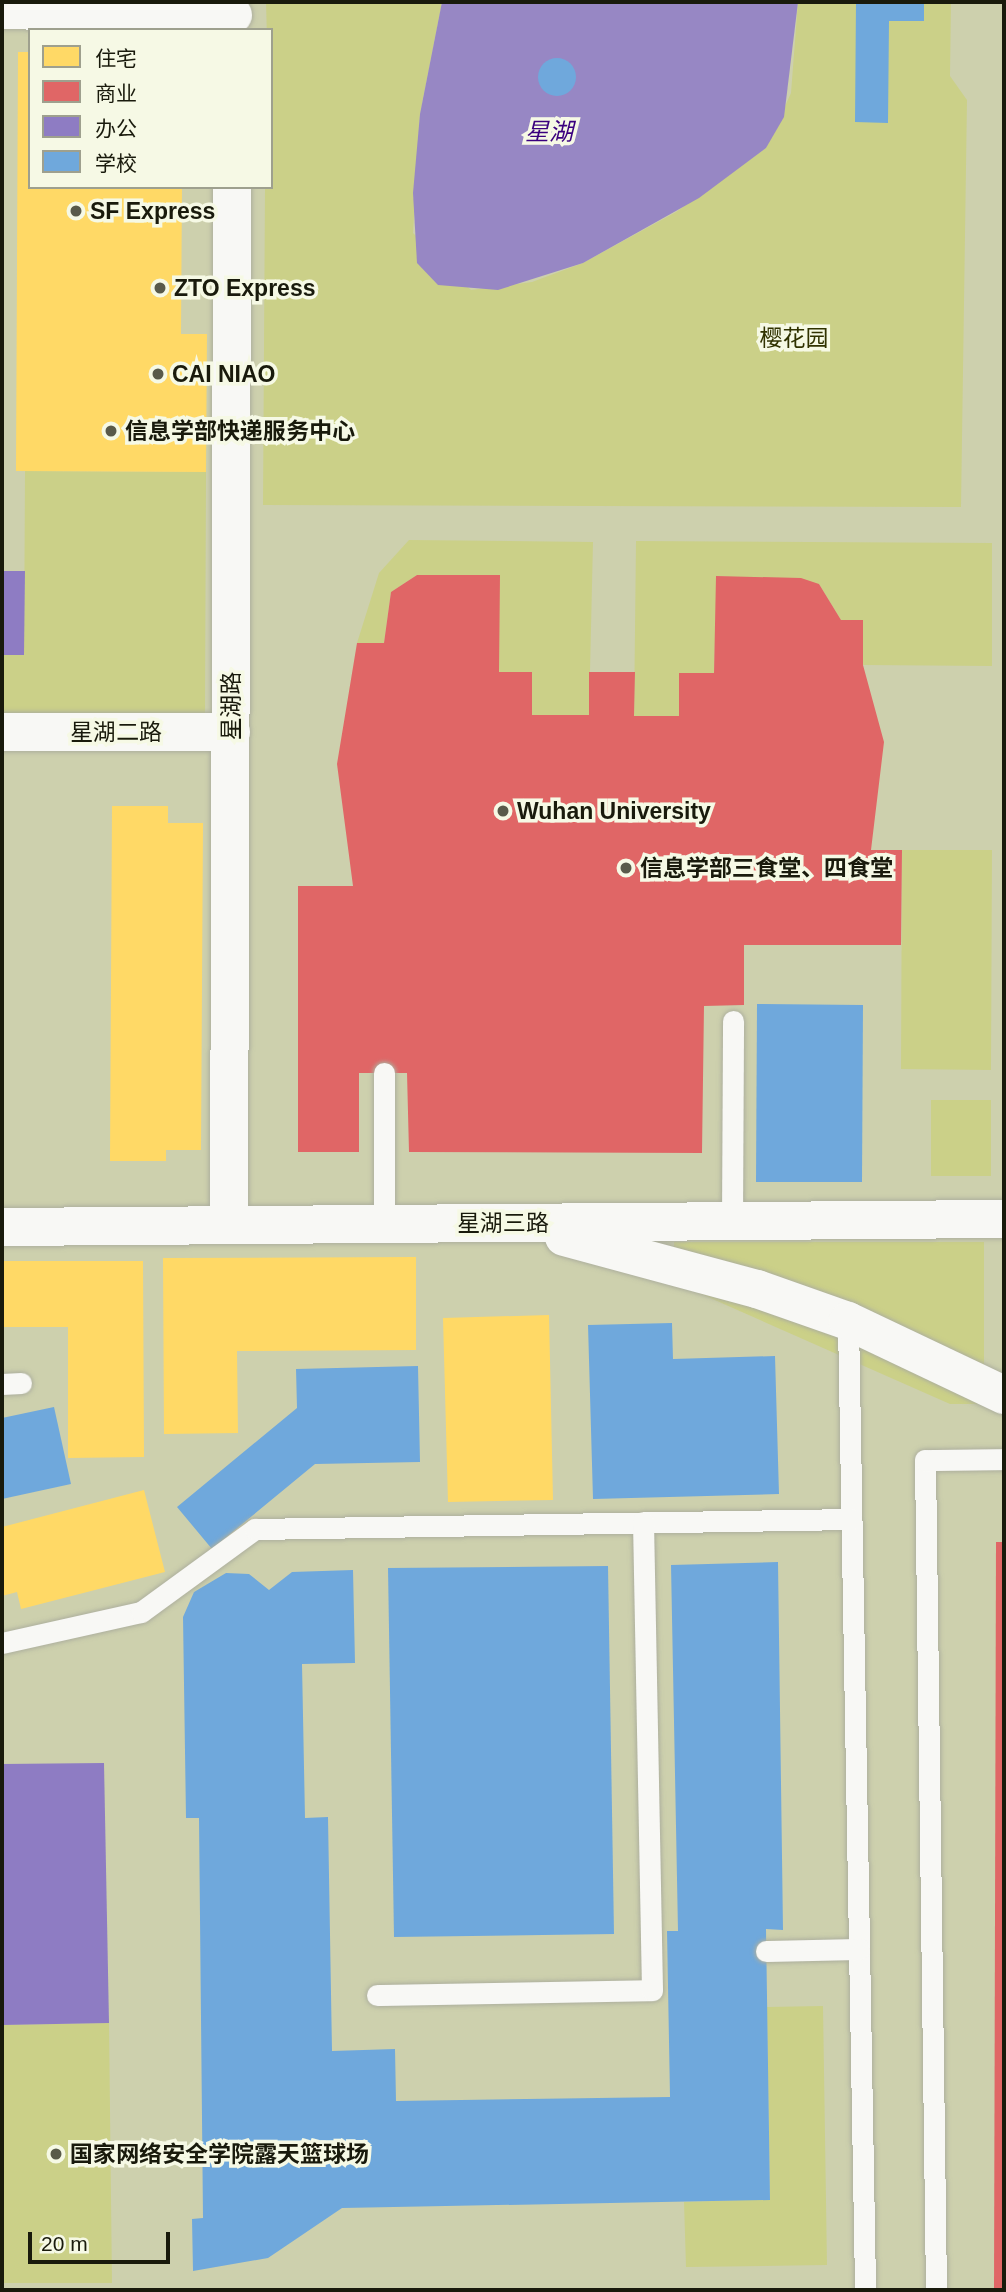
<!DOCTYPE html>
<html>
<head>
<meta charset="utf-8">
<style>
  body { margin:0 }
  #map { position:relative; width:1006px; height:2292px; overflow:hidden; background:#cfd1bc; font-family:Helvetica,"Noto Sans SC",sans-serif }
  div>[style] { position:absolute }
  .built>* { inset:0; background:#cdd0ad }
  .green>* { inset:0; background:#cbd088 }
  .water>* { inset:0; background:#9787c4 }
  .homes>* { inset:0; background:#ffd966 }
  .shops>* { inset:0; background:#e06666 }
  .offices>* { inset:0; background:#8e7cc3 }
  .schools>* { inset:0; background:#6fa8dc }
  .round { border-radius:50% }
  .roads { filter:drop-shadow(0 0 2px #adaf9e) drop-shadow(0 0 2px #adaf9e) }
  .lane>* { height:21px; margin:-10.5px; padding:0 10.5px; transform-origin:10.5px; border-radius:10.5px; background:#f8f8f5 }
  .street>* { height:38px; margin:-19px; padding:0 19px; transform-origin:19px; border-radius:19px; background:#f8f8f5 }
  .dots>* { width:19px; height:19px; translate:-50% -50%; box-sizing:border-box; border:4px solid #f6f9e5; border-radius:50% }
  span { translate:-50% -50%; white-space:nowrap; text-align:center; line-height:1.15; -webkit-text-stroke:7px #f6f9e5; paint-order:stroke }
  .poi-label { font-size:23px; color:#191a0c; font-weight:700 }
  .left { translate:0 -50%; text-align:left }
  .park-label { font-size:23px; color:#303200 }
  .street-label { font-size:23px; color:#191a0c }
  .water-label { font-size:24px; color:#3a007e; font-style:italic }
  .frame { position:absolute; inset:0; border:4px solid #191a0c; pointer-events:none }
  .legend { position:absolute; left:28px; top:28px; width:245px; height:161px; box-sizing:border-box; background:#f6f9e5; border:2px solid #9ea08e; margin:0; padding:9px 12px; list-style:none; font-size:21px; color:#191a0c }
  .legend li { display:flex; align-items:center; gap:14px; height:35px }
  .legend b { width:35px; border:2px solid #9ea08e }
  .scale { position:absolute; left:28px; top:2232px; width:142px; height:32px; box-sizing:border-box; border:4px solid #191a0c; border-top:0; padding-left:9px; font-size:21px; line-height:24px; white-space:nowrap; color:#191a0c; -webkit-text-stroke:5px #f6f9e5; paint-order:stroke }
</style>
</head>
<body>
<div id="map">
  <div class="built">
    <div style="clip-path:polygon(evenodd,2px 2px,1004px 2px,1004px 2290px,2px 2290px,2px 2px,30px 30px,271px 30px,271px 187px,30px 187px,30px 30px)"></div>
  </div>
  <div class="green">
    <div style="clip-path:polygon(266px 2px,442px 2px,420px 114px,413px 233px,471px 290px,532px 282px,583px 263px,676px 212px,766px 148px,791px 93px,798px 2px,951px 2px,950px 76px,967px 100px,961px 507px,263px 505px,265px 187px,271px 187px)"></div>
    <div style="clip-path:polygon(25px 471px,206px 472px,205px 719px,2px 717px,2px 655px,24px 654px)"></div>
    <div style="clip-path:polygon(409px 540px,593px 542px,589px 715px,532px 715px,532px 672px,499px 672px,417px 575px,391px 592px,384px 643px,357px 643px,379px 573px)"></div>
    <div style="clip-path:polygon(636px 541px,992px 543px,992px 666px,863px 665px,863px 620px,841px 620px,819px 584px,717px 576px,714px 673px,680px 673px,679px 716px,634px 716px)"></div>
    <div style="clip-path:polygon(902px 850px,992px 850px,991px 1070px,901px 1069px)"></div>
    <div style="clip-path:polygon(931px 1100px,991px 1100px,991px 1176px,931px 1176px)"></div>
    <div style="clip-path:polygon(674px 1242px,984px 1242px,984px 1404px,950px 1404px,674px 1282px)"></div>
    <div style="clip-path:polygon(823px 2006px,827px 2265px,686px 2267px,684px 2202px,770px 2199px,767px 2007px)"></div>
    <div style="clip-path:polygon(109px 2023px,112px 2283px,2px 2283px,2px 2025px)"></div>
  </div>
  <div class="water">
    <div style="clip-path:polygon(442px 2px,798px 2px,784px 117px,766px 148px,699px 198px,583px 263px,498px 290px,438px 285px,417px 263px,413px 193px,420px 114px)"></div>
  </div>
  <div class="homes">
    <div style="clip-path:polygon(18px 52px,30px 52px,30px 187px,182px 187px,181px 334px,207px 334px,206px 472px,16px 471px)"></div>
    <div style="clip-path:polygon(112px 806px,168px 806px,168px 823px,203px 823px,201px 1150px,166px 1150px,166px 1161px,110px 1161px)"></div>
    <div style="clip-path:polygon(416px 1257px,416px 1350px,237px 1351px,238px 1433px,164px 1434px,163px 1258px)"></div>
    <div style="clip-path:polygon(2px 1261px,143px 1261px,144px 1457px,68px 1458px,68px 1327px,2px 1327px)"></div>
    <div style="clip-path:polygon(549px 1315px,553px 1500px,448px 1502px,443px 1318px)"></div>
    <div style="clip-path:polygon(144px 1490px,165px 1572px,21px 1609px,17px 1592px,2px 1596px,2px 1527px)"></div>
  </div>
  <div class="shops">
    <div style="clip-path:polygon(417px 575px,500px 575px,499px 672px,532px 672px,532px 715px,589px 715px,589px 672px,635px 672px,634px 716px,679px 716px,679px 673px,714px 673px,716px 576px,801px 578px,819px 584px,841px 620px,863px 620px,863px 665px,884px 742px,871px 850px,902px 850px,901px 945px,744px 945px,744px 1005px,704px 1006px,702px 1153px,409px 1152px,407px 1073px,359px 1073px,359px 1152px,298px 1152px,298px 886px,353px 886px,337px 764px,357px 643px,384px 643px,391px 592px)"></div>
    <div style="clip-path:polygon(996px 1542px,1004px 1542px,1004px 2290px,994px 2290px)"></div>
  </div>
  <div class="offices">
    <div style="clip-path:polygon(2px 571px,25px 571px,24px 655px,2px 655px)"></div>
    <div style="clip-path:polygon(104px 1763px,109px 2023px,2px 2025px,2px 1764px)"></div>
  </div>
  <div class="schools">
    <div style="clip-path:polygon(856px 2px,924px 2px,924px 21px,889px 21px,888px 123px,855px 122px)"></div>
    <div class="round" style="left:538px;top:58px;width:38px;height:38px"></div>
    <div style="clip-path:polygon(757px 1004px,863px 1005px,862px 1182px,756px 1182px)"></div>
    <div style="clip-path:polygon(672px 1323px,673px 1359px,775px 1356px,779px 1494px,593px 1499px,588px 1325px)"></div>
    <div style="clip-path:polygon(418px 1366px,420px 1462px,315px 1464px,212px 1549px,177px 1507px,297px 1408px,296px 1369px)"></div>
    <div style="clip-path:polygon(54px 1407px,71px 1484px,2px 1499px,2px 1418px)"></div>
    <div style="clip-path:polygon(778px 1562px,783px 1930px,766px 1929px,770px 2200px,342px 2208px,268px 2258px,193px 2271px,192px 2219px,203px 2218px,199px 1818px,186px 1818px,183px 1617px,194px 1592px,226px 1573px,249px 1574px,269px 1590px,292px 1572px,353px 1570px,355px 1663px,302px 1664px,305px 1818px,328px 1817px,332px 2051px,395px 2049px,396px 2101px,670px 2097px,667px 1931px,678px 1931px,671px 1565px)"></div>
    <div style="clip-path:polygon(608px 1566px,614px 1934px,394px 1937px,388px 1568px)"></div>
  </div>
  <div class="roads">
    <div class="lane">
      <div style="left:384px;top:1073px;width:151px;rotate:90deg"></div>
      <div style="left:732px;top:1222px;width:201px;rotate:-89.7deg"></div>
      <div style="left:848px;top:1321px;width:969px;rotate:88.99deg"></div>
      <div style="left:2px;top:1384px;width:19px;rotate:-3deg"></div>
      <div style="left:2px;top:1643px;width:142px;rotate:-12.6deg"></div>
      <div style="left:141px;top:1612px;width:141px;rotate:-36.1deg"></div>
      <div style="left:255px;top:1529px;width:596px;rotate:-0.96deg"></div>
      <div style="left:766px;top:1951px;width:93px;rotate:-1.2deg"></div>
      <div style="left:377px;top:1995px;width:275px;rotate:-1deg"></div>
      <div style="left:652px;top:1990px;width:468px;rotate:-91.1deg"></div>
      <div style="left:936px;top:2290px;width:830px;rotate:-90.76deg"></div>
      <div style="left:925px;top:1460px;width:79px;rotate:-0.7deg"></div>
    </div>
    <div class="street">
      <div style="left:2px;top:10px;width:231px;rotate:1.2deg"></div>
      <div style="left:2px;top:732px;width:229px"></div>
      <div style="left:229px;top:1225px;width:1038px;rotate:-89.83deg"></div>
      <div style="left:2px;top:1227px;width:1002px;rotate:-0.46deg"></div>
      <div style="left:564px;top:1237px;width:200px;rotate:15.1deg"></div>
      <div style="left:757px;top:1289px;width:96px;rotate:19.4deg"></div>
      <div style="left:848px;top:1321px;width:173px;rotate:25.4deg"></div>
    </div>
  </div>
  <div class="dots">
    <div style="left:76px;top:211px;background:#595a4a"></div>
    <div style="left:160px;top:288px;background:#595a4a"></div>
    <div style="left:158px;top:374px;background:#595a4a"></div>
    <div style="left:111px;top:431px;background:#595a4a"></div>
    <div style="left:503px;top:811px;background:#595a4a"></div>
    <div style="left:626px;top:868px;background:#595a4a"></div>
    <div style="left:56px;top:2154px;background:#595a4a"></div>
  </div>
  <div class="poi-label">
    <span class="left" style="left:90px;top:211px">SF Express</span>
    <span class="left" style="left:174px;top:288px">ZTO Express</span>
    <span class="left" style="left:172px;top:374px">CAI NIAO</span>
    <span class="left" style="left:125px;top:431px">信息学部快递服务中心</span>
    <span class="left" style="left:517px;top:811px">Wuhan University</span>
    <span class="left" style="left:640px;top:868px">信息学部三食堂、四食堂</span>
    <span class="left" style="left:70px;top:2154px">国家网络安全学院露天篮球场</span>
  </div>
  <div class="park-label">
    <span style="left:794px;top:338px">樱花园</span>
  </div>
  <div class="street-label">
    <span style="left:231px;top:706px;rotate:-90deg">星湖路</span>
    <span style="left:116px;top:732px">星湖二路</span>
    <span style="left:503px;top:1223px">星湖三路</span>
  </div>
  <div class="water-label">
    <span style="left:549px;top:132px">星湖</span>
  </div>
  <div class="frame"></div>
  <ul class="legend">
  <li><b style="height:19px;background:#ffd966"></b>住宅</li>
  <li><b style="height:19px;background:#e06666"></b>商业</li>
  <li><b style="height:19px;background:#8e7cc3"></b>办公</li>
  <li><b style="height:19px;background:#6fa8dc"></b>学校</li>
  </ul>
  <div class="scale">20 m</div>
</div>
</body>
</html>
